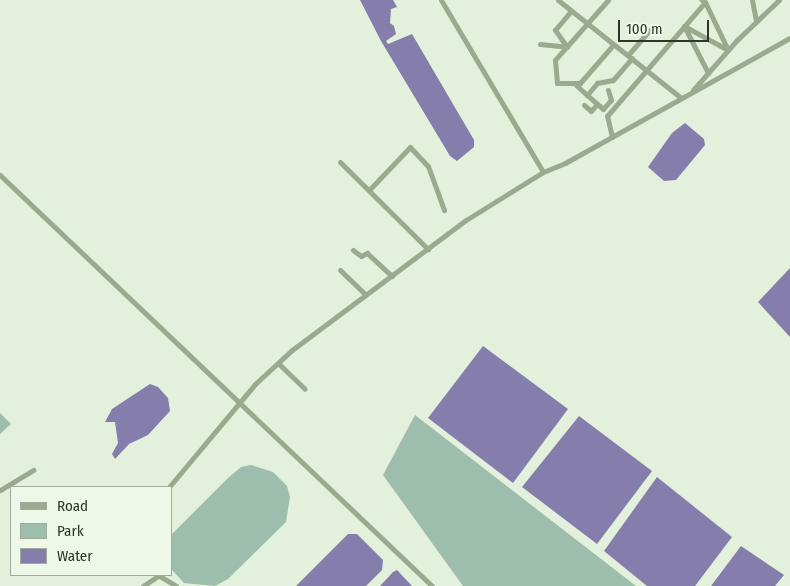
<!DOCTYPE html>
<html>
<head>
<meta charset="utf-8">
<style>
  body { margin:0 }
  #map { position:relative; width:790px; height:586px; overflow:hidden; background:#e3f0dc; font-family:"Fira Sans Condensed",sans-serif }
  div>[style] { position:absolute }
  .green>* { inset:0; background:#9dbeac }
  .water>* { inset:0; background:#857dab }
  .street>* { height:5px; margin:-2.5px; padding:0 2.5px; transform-origin:2.5px; border-radius:2.5px; background:#9aaa8e }
  span { translate:-50% -50%; white-space:nowrap; text-align:center; line-height:1.15; -webkit-text-stroke:4.5px #edf8e8; paint-order:stroke }
  .legend { position:absolute; left:10px; top:486px; width:162px; height:90px; box-sizing:border-box; background:#edf8e8; border:1px solid #a1aa9b; margin:0; padding:6px 9px; list-style:none; font-size:15px; color:#2f3528 }
  .legend li { display:flex; align-items:center; gap:10px; height:25px }
  .legend b { width:25px; border:1px solid #a1aa9b }
  .scale { position:absolute; left:618px; top:20px; width:91px; height:22px; box-sizing:border-box; border:2px solid #2f3528; border-top:0; padding-left:6px; font-size:15px; line-height:18px; white-space:nowrap; color:#2f3528; -webkit-text-stroke:4px #edf8e8; paint-order:stroke }
</style>
</head>
<body>
<div id="map">
  <div class="green">
    <div style="clip-path:polygon(0 413px,11px 424px,0 434px)"></div>
    <div style="clip-path:polygon(415px 415px,636px 586px,463px 586px,383px 475px)"></div>
    <div style="clip-path:polygon(251px 465px,273px 472px,287px 486px,290px 497px,286px 522px,228px 579px,215px 586px,184px 583px,171px 569px,171px 535px,228px 478px,241px 467px)"></div>
  </div>
  <div class="water">
    <div style="clip-path:polygon(360px 0,393px 0,397px 7px,391px 9px,390px 23px,394px 26px,396px 34px,386px 41px,388px 44px,412px 34px,474px 140px,474px 147px,457px 161px,450px 156px,381px 41px)"></div>
    <div style="clip-path:polygon(685px 123px,704px 139px,705px 145px,676px 180px,664px 181px,648px 167px,672px 133px)"></div>
    <div style="clip-path:polygon(790px 268px,790px 337px,758px 302px)"></div>
    <div style="clip-path:polygon(483px 346px,568px 409px,513px 483px,428px 418px)"></div>
    <div style="clip-path:polygon(150px 384px,158px 387px,168px 398px,170px 411px,148px 435px,129px 444px,115px 459px,112px 454px,118px 443px,115px 422px,105px 422px,112px 409px)"></div>
    <div style="clip-path:polygon(579px 416px,652px 471px,597px 544px,522px 487px)"></div>
    <div style="clip-path:polygon(657px 477px,732px 537px,695px 586px,647px 586px,604px 551px)"></div>
    <div style="clip-path:polygon(348px 534px,357px 534px,383px 560px,382px 570px,366px 586px,296px 586px)"></div>
    <div style="clip-path:polygon(741px 546px,784px 575px,775px 586px,711px 586px)"></div>
    <div style="clip-path:polygon(397px 570px,412px 586px,380px 586px,393px 572px)"></div>
  </div>
  <div class="street">
    <div style="left:441px;top:0;width:200px;rotate:59.3deg"></div>
    <div style="left:558px;top:0;width:157px;rotate:38.5deg"></div>
    <div style="left:608px;top:0;width:80px;rotate:131.5deg"></div>
    <div style="left:555px;top:60px;width:23px;rotate:85deg"></div>
    <div style="left:557px;top:83px;width:23px"></div>
    <div style="left:580px;top:83px;width:50px;rotate:-49deg"></div>
    <div style="left:752px;top:0;width:21px;rotate:79deg"></div>
    <div style="left:705px;top:2px;width:53px;rotate:64.4deg"></div>
    <div style="left:728px;top:50px;width:50px;rotate:-151.4deg"></div>
    <div style="left:684px;top:26px;width:53px;rotate:62.9deg"></div>
    <div style="left:540px;top:44px;width:27px;rotate:6deg"></div>
    <div style="left:567px;top:47px;width:21px;rotate:-125deg"></div>
    <div style="left:555px;top:30px;width:23px;rotate:-50deg"></div>
    <div style="left:628px;top:55px;width:33px;rotate:-49deg"></div>
    <div style="left:576px;top:85px;width:15px;rotate:42deg"></div>
    <div style="left:608px;top:90px;width:10px;rotate:73deg"></div>
    <div style="left:611px;top:100px;width:12px;rotate:132deg"></div>
    <div style="left:603px;top:109px;width:21px;rotate:-139deg"></div>
    <div style="left:587px;top:95px;width:16px;rotate:-50deg"></div>
    <div style="left:597px;top:83px;width:16px;rotate:-11deg"></div>
    <div style="left:613px;top:80px;width:29px;rotate:-49deg"></div>
    <div style="left:693px;top:90px;width:67px;rotate:-48.7deg"></div>
    <div style="left:737px;top:40px;width:58px;rotate:-43.6deg"></div>
    <div style="left:584px;top:105px;width:9px;rotate:41deg"></div>
    <div style="left:591px;top:111px;width:8px;rotate:-50deg"></div>
    <div style="left:612px;top:137px;width:22px;rotate:-103deg"></div>
    <div style="left:607px;top:116px;width:150px;rotate:-49.3deg"></div>
    <div style="left:705px;top:2px;width:4px;rotate:-146deg"></div>
    <div style="left:340px;top:162px;width:124px;rotate:44.7deg"></div>
    <div style="left:0;top:175px;width:596px;rotate:43.57deg"></div>
    <div style="left:370px;top:189px;width:58px;rotate:-46.4deg"></div>
    <div style="left:410px;top:147px;width:26px;rotate:47deg"></div>
    <div style="left:428px;top:166px;width:47px;rotate:70deg"></div>
    <div style="left:353px;top:250px;width:10px;rotate:37deg"></div>
    <div style="left:361px;top:256px;width:7px;rotate:-27deg"></div>
    <div style="left:367px;top:253px;width:34px;rotate:43deg"></div>
    <div style="left:340px;top:270px;width:35px;rotate:44deg"></div>
    <div style="left:278px;top:363px;width:37px;rotate:44deg"></div>
    <div style="left:169px;top:487px;width:134px;rotate:-50.1deg"></div>
    <div style="left:255px;top:384px;width:50px;rotate:-42.6deg"></div>
    <div style="left:292px;top:350px;width:217px;rotate:-36.8deg"></div>
    <div style="left:466px;top:220px;width:91px;rotate:-31.9deg"></div>
    <div style="left:543px;top:172px;width:24px;rotate:-22deg"></div>
    <div style="left:565px;top:163px;width:257px;rotate:-29.1deg"></div>
    <div style="left:0;top:490px;width:39px;rotate:-31deg"></div>
    <div style="left:158px;top:575px;width:21px;rotate:31deg"></div>
    <div style="left:143px;top:586px;width:18px;rotate:-34deg"></div>
  </div>
  <ul class="legend">
  <li><b style="height:6px;background:#9aaa8e"></b>Road</li>
  <li><b style="height:14px;background:#9dbeac"></b>Park</li>
  <li><b style="height:14px;background:#857dab"></b>Water</li>
  </ul>
  <div class="scale">100 m</div>
</div>
</body>
</html>
